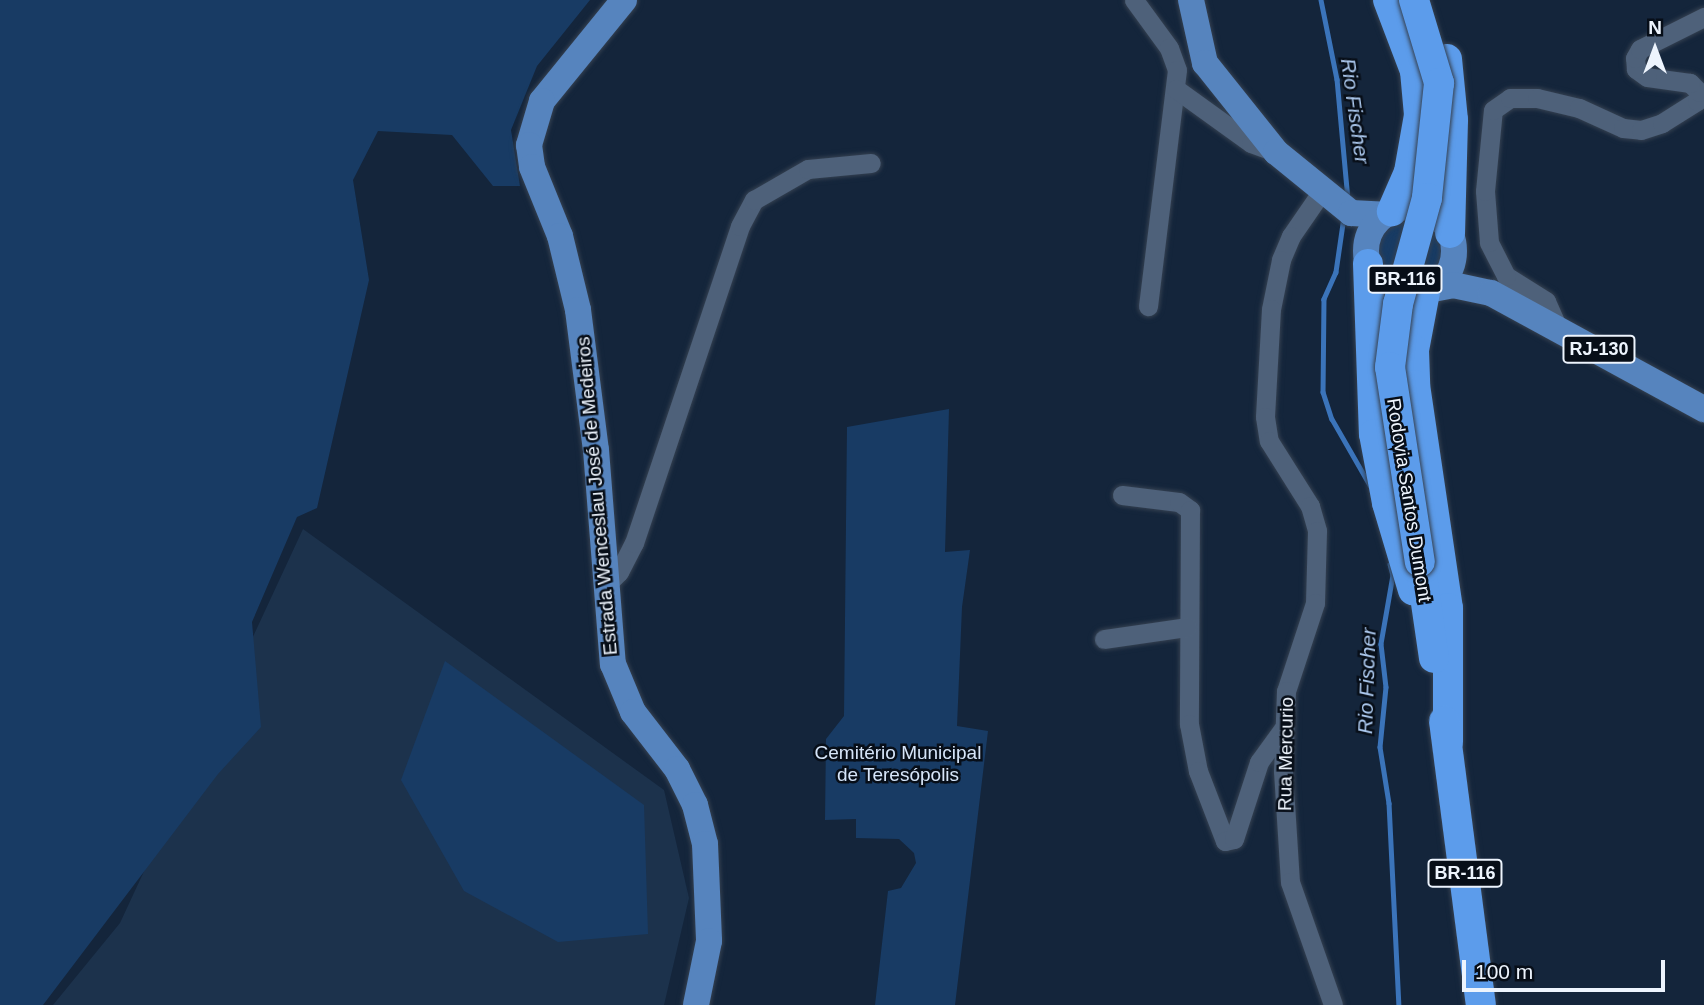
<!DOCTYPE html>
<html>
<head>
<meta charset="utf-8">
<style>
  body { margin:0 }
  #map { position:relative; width:1704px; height:1005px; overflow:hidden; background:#14253b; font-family:Arial,sans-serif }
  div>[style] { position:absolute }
  .built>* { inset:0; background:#1c324c }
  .green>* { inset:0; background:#183b64 }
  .stream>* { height:4.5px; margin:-2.25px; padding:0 2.25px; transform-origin:2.25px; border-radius:2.25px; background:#3b74ba }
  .roads { filter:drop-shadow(0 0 2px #354151) drop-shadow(0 0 2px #354151) }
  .minor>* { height:19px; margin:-9.5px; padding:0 9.5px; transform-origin:9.5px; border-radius:9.5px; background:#4e617a }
  .major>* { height:26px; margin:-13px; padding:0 13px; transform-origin:13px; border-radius:13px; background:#5684be }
  .major>.ring { margin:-13px; padding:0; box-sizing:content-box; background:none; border:26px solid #5684be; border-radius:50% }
  .highway>* { height:30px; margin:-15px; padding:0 15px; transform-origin:15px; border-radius:15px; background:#5c9ceb }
  .bridges { filter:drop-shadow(0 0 2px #354151) drop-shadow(0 0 2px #354151) }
  .highway-bridge>* { height:30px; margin:-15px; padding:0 15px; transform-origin:15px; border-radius:15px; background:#5c9ceb }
  span { translate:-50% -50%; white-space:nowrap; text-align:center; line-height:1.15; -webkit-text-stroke:5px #070e18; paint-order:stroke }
  .shield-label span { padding:2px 5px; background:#070e18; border:2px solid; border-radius:5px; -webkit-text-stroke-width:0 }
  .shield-label { font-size:18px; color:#edf4fd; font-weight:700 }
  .street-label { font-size:19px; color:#edf4fd }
  .park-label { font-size:19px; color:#d6e5f9 }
  .water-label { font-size:21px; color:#adcaf0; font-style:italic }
  .north { position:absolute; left:1620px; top:14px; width:70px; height:70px; -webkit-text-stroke:5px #070e18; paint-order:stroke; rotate:0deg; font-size:19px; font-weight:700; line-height:28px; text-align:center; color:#edf4fd }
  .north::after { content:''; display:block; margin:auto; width:24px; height:32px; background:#edf4fd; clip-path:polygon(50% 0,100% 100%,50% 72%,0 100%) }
  .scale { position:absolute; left:1462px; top:960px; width:203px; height:32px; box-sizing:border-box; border:4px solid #edf4fd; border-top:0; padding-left:9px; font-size:21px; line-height:24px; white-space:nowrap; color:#edf4fd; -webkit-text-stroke:5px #070e18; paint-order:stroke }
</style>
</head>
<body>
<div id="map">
  <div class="built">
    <div style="clip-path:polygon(303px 529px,664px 790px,689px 898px,664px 1005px,53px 1005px,120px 923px)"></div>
  </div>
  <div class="green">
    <div style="clip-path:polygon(0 0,590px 0,537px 66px,511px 130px,520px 186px,493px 186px,452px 135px,378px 131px,353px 180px,369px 280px,317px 508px,297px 517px,252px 622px,261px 727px,218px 774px,43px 1005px,0 1005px)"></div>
    <div style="clip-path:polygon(1406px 218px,1389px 282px,1376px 260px,1377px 240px,1385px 228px)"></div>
    <div style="clip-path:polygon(1434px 226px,1443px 239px,1443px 265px,1437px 277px,1416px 288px)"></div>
    <div style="clip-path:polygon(949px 409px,945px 552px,970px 550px,962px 607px,957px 726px,988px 731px,955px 1005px,875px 1005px,888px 891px,901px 888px,916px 863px,914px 853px,899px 839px,856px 838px,856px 819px,825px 820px,826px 739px,844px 716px,847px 427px)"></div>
    <div style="clip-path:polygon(445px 661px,644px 805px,648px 934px,558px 942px,464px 891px,401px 780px)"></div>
  </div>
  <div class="stream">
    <div style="left:1321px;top:0;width:81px;rotate:78.6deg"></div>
    <div style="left:1337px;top:79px;width:121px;rotate:84.8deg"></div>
    <div style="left:1344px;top:217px;width:56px;rotate:98.3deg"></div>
    <div style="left:1336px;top:272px;width:30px;rotate:114deg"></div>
    <div style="left:1324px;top:299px;width:93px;rotate:90.6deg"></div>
    <div style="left:1323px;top:392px;width:28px;rotate:72deg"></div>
    <div style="left:1332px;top:419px;width:76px;rotate:60.1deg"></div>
    <div style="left:1390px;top:564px;width:11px;rotate:75deg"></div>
    <div style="left:1393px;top:575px;width:70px;rotate:99.9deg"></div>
    <div style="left:1381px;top:644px;width:43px;rotate:83.4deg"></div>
    <div style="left:1386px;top:687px;width:60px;rotate:95.7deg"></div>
    <div style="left:1380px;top:747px;width:57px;rotate:80.9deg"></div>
    <div style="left:1389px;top:803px;width:202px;rotate:87.2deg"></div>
  </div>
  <div class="roads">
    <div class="minor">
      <div style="left:1134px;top:0;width:59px;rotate:53.9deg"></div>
      <div style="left:1169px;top:48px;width:23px;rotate:70deg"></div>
      <div style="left:1177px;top:70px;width:238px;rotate:97deg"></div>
      <div style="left:1176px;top:89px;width:92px;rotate:35.8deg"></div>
      <div style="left:1251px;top:143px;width:27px;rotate:20deg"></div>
      <div style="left:1322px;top:191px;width:55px;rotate:124.6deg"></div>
      <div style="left:1291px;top:236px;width:26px;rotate:113deg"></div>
      <div style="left:1281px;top:260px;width:50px;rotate:101.5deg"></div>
      <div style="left:1271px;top:309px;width:108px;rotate:93.2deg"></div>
      <div style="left:1265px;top:417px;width:24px;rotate:81deg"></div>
      <div style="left:1269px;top:441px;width:77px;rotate:57.8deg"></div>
      <div style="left:1310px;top:506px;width:26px;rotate:74deg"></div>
      <div style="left:1317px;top:531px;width:72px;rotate:91.6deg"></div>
      <div style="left:1315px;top:603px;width:93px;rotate:108.2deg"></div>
      <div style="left:1286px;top:691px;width:80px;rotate:92.1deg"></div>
      <div style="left:1283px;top:771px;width:111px;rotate:86.4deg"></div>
      <div style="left:1290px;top:882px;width:130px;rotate:70.7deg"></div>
      <div style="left:1557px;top:326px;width:27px;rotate:-114deg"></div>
      <div style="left:1546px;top:301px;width:47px;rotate:-148deg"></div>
      <div style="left:1506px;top:276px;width:38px;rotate:-117deg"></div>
      <div style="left:1489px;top:242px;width:51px;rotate:-94.5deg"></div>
      <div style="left:1485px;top:191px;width:81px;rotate:-84.4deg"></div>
      <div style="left:1493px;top:110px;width:21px;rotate:-35deg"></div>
      <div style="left:1510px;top:98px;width:27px"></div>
      <div style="left:1537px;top:98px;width:43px;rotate:13.4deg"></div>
      <div style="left:1579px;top:108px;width:48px;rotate:24.4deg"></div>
      <div style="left:1623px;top:128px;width:18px;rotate:6deg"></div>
      <div style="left:1641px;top:130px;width:22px;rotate:-18deg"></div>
      <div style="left:1662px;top:123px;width:41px;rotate:-32.2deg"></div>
      <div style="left:1697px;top:101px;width:9px;rotate:-77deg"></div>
      <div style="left:1699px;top:92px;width:13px;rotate:-135deg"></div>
      <div style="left:1690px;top:83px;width:43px;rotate:-172.1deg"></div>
      <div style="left:1647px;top:77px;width:14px;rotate:-144deg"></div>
      <div style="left:1636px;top:69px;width:11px;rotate:-95deg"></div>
      <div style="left:1635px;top:58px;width:10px;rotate:-61deg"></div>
      <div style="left:1640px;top:49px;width:72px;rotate:-26.6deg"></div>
      <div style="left:1122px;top:495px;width:57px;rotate:7deg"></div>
      <div style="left:1179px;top:502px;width:14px;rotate:36deg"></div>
      <div style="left:1190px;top:510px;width:214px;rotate:90.3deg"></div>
      <div style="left:1189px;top:724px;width:48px;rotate:79.2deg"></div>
      <div style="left:1198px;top:771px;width:75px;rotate:68.9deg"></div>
      <div style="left:1225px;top:841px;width:9px;rotate:-13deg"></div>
      <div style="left:1234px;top:839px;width:81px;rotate:-72deg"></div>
      <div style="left:1259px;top:762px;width:41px;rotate:-54deg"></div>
      <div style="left:604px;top:587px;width:21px;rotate:-45deg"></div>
      <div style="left:619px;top:572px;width:33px;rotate:-63deg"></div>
      <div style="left:634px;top:543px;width:334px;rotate:-71.5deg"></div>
      <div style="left:740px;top:226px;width:30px;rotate:-62deg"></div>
      <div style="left:754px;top:200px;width:62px;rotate:-29.9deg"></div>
      <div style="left:808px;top:169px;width:63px;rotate:-5.4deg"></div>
      <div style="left:1104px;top:639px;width:84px;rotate:-8.2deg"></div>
    </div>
    <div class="major">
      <div style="left:624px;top:0;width:130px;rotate:129.1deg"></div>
      <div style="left:542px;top:101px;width:46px;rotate:106.5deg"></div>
      <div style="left:529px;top:145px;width:22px;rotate:82deg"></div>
      <div style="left:532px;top:167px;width:74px;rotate:67.9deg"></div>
      <div style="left:560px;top:236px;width:76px;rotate:76.3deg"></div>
      <div style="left:578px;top:310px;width:141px;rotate:82.7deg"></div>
      <div style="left:596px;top:450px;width:215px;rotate:85.5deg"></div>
      <div style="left:613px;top:664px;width:52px;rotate:67.4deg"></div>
      <div style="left:633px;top:712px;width:72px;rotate:52.3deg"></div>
      <div style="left:677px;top:769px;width:40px;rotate:63.4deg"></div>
      <div style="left:695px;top:805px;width:40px;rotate:75.6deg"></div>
      <div style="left:705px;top:844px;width:97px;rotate:87.6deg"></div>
      <div style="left:709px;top:941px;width:65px;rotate:101.5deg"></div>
      <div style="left:1191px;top:0;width:65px;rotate:77.5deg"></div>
      <div style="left:1205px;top:63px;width:114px;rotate:51.4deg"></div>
      <div style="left:1276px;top:152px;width:97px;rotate:39.1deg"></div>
      <div style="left:1351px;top:213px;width:34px;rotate:3deg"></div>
      <div class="ring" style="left:1366px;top:207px;width:62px;height:62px"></div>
      <div style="left:1433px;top:289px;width:20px;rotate:-11deg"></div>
      <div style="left:1453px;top:285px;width:39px;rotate:12deg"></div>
      <div style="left:1491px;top:293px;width:243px;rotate:28.6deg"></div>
    </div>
    <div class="highway">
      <div style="left:1388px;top:0;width:76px;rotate:69.2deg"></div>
      <div style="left:1415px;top:71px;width:44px;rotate:84.8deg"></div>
      <div style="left:1419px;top:115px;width:58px;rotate:100deg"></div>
      <div style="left:1409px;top:172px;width:43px;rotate:113.6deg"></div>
      <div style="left:1447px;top:59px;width:61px;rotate:84.4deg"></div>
      <div style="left:1453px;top:120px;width:113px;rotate:91.5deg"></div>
      <div style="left:1368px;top:264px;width:170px;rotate:88deg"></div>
      <div style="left:1374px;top:434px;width:70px;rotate:79.3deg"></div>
      <div style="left:1387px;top:503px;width:91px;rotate:73.4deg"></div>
      <div style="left:1425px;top:292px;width:59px;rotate:100.7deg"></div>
      <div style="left:1414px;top:350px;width:35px;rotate:88deg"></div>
      <div style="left:1415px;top:385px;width:225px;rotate:81.6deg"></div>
      <div style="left:1448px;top:608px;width:134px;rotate:90deg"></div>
      <div style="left:1420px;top:562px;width:97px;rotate:81.7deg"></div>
      <div style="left:1444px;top:721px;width:286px;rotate:82.6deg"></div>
    </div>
  </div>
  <div class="bridges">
    <div class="highway-bridge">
      <div style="left:1414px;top:0;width:87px;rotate:73.2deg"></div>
      <div style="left:1439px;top:83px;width:116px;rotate:96deg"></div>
      <div style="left:1427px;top:198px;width:110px;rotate:105.3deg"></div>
      <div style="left:1398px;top:304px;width:64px;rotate:97.2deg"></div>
      <div style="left:1390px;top:367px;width:197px;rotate:81.3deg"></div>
    </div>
  </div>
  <div class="shield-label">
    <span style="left:1405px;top:279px">BR-116</span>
    <span style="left:1599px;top:349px">RJ-130</span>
    <span style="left:1465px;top:873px">BR-116</span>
  </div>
  <div class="street-label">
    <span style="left:597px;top:496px;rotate:-95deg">Estrada Wenceslau José de Medeiros</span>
    <span style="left:1409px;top:500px;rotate:81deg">Rodovia Santos Dumont</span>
    <span style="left:1286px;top:754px;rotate:-89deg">Rua Mercurio</span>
  </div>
  <div class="park-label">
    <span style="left:898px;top:764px">Cemitério Municipal<br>de Teresópolis</span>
  </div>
  <div class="water-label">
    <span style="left:1355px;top:111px;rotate:82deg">Rio Fischer</span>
    <span style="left:1367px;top:681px;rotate:-88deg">Rio Fischer</span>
  </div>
  <div class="north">N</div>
  <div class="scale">100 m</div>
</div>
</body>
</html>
